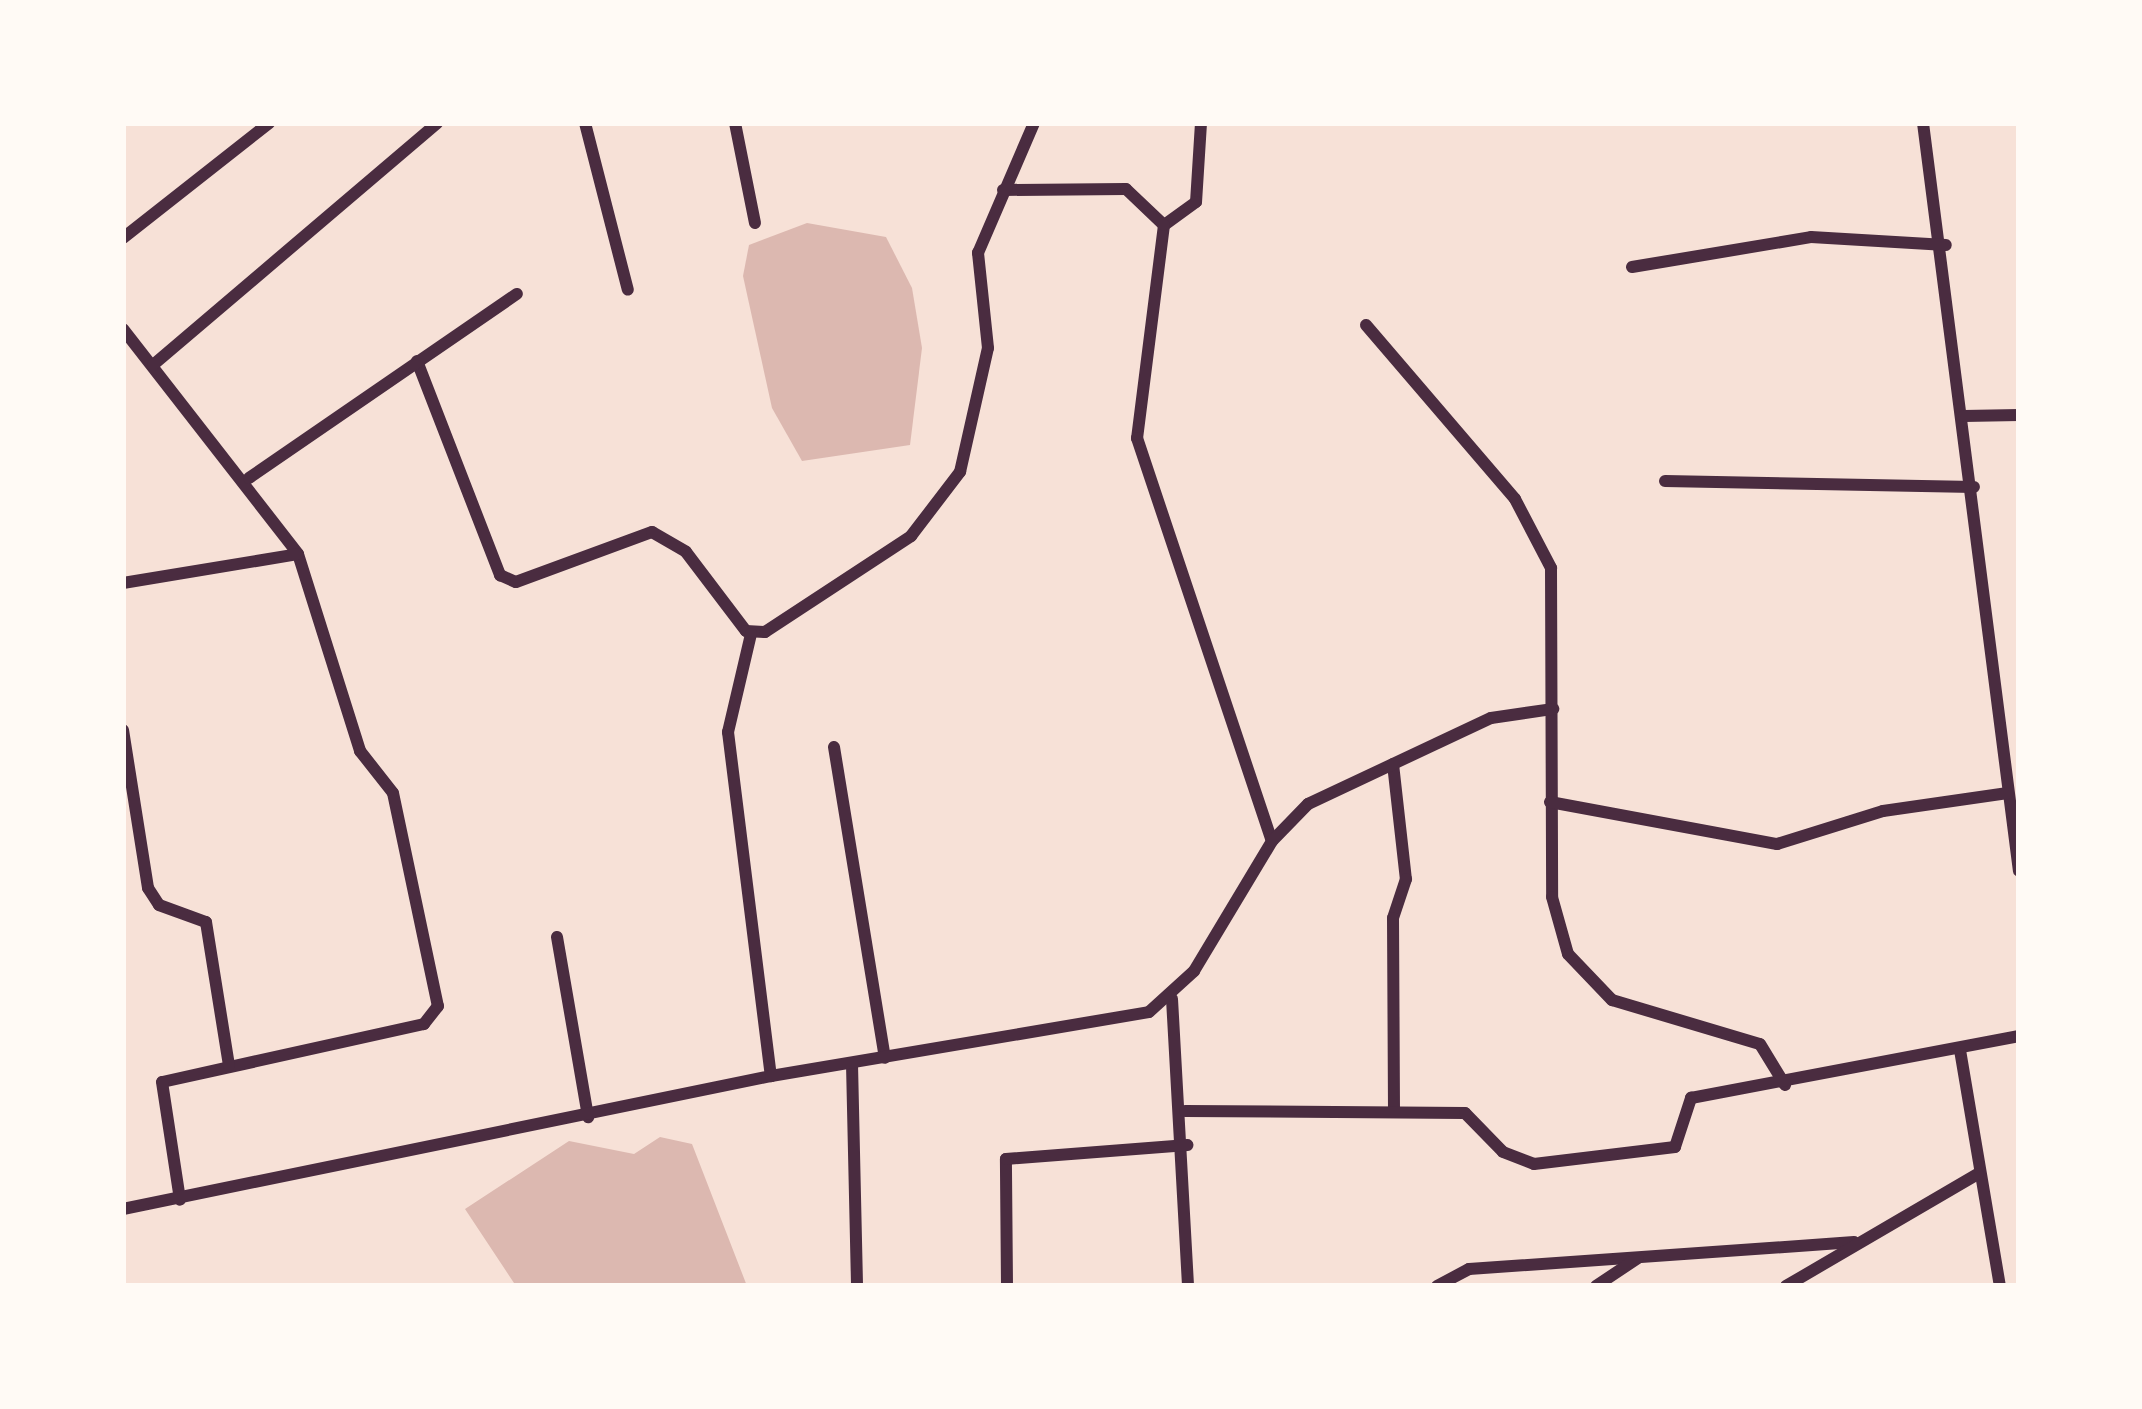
<!DOCTYPE html>
<html>
<head>
<meta charset="utf-8">
<style>
  body { margin:0 }
  #map { position:relative; width:2142px; height:1409px; overflow:hidden; background:#f7e1d7; font-family:"Libre Baskerville",serif }
  div>[style] { position:absolute }
  .water>* { inset:0; background:#dcb8b0 }
  .minor>* { height:12px; margin:-6px; padding:0 6px; transform-origin:6px; border-radius:6px; background:#4a2c40 }
  span { translate:-50% -50%; white-space:nowrap; text-align:center; line-height:1.15; -webkit-text-stroke:10px #fffaf5; paint-order:stroke }
  .frame { position:absolute; inset:0; border:126px solid #fffaf5; pointer-events:none }
</style>
</head>
<body>
<div id="map">
  <div class="water">
    <div style="clip-path:polygon(807px 223px,886px 237px,912px 288px,922px 348px,910px 445px,802px 461px,772px 408px,743px 276px,749px 245px)"></div>
    <div style="clip-path:polygon(660px 1137px,692px 1144px,747px 1286px,516px 1286px,465px 1209px,569px 1141px,634px 1154px)"></div>
  </div>
  <div class="minor">
    <div style="left:585px;top:123px;width:172px;rotate:75.6deg"></div>
    <div style="left:735px;top:123px;width:102px;rotate:78.7deg"></div>
    <div style="left:1201px;top:123px;width:79px;rotate:93.6deg"></div>
    <div style="left:1196px;top:202px;width:39px;rotate:144deg"></div>
    <div style="left:1164px;top:225px;width:215px;rotate:97.2deg"></div>
    <div style="left:1137px;top:438px;width:425px;rotate:71.5deg"></div>
    <div style="left:1923px;top:123px;width:754px;rotate:82.69deg"></div>
    <div style="left:1003px;top:190px;width:123px;rotate:-0.5deg"></div>
    <div style="left:1126px;top:189px;width:52px;rotate:43.5deg"></div>
    <div style="left:123px;top:238px;width:186px;rotate:-38.2deg"></div>
    <div style="left:1632px;top:267px;width:181px;rotate:-9.5deg"></div>
    <div style="left:1811px;top:237px;width:135px;rotate:3.4deg"></div>
    <div style="left:1366px;top:325px;width:229px;rotate:49.4deg"></div>
    <div style="left:1515px;top:499px;width:78px;rotate:62.4deg"></div>
    <div style="left:1551px;top:568px;width:329px;rotate:89.8deg"></div>
    <div style="left:1552px;top:897px;width:59px;rotate:74.3deg"></div>
    <div style="left:1568px;top:954px;width:64px;rotate:46.3deg"></div>
    <div style="left:1612px;top:1000px;width:154px;rotate:16.6deg"></div>
    <div style="left:1760px;top:1044px;width:48px;rotate:58.6deg"></div>
    <div style="left:123px;top:329px;width:285px;rotate:52.1deg"></div>
    <div style="left:298px;top:554px;width:207px;rotate:72.5deg"></div>
    <div style="left:360px;top:751px;width:53px;rotate:51.8deg"></div>
    <div style="left:393px;top:793px;width:218px;rotate:78.1deg"></div>
    <div style="left:438px;top:1006px;width:23px;rotate:128deg"></div>
    <div style="left:424px;top:1024px;width:268px;rotate:167.5deg"></div>
    <div style="left:162px;top:1082px;width:119px;rotate:81.3deg"></div>
    <div style="left:417px;top:361px;width:230px;rotate:68.8deg"></div>
    <div style="left:500px;top:575px;width:17px;rotate:24deg"></div>
    <div style="left:516px;top:582px;width:145px;rotate:-20.2deg"></div>
    <div style="left:652px;top:532px;width:39px;rotate:30deg"></div>
    <div style="left:686px;top:552px;width:99px;rotate:52.8deg"></div>
    <div style="left:746px;top:631px;width:19px;rotate:3deg"></div>
    <div style="left:765px;top:632px;width:175px;rotate:-33.3deg"></div>
    <div style="left:911px;top:536px;width:81px;rotate:-52.6deg"></div>
    <div style="left:960px;top:472px;width:127px;rotate:-77.3deg"></div>
    <div style="left:988px;top:348px;width:96px;rotate:-96deg"></div>
    <div style="left:978px;top:253px;width:142px;rotate:-66.7deg"></div>
    <div style="left:153px;top:365px;width:373px;rotate:-40.4deg"></div>
    <div style="left:1964px;top:416px;width:55px;rotate:-1deg"></div>
    <div style="left:249px;top:478px;width:325px;rotate:-34.5deg"></div>
    <div style="left:1665px;top:481px;width:309px;rotate:1.1deg"></div>
    <div style="left:123px;top:583px;width:177px;rotate:-9.4deg"></div>
    <div style="left:751px;top:634px;width:101px;rotate:103.2deg"></div>
    <div style="left:728px;top:732px;width:347px;rotate:82.9deg"></div>
    <div style="left:123px;top:730px;width:160px;rotate:81deg"></div>
    <div style="left:148px;top:888px;width:20px;rotate:57deg"></div>
    <div style="left:159px;top:905px;width:50px;rotate:19.9deg"></div>
    <div style="left:206px;top:922px;width:145px;rotate:80.9deg"></div>
    <div style="left:834px;top:747px;width:315px;rotate:80.7deg"></div>
    <div style="left:1393px;top:764px;width:116px;rotate:83.6deg"></div>
    <div style="left:1406px;top:879px;width:41px;rotate:108.4deg"></div>
    <div style="left:1393px;top:918px;width:193px;rotate:89.7deg"></div>
    <div style="left:1550px;top:802px;width:231px;rotate:10.5deg"></div>
    <div style="left:1777px;top:844px;width:111px;rotate:-17.3deg"></div>
    <div style="left:1883px;top:811px;width:126px;rotate:-8.2deg"></div>
    <div style="left:557px;top:937px;width:183px;rotate:80.2deg"></div>
    <div style="left:1172px;top:999px;width:287px;rotate:86.8deg"></div>
    <div style="left:1960px;top:1050px;width:239px;rotate:80.4deg"></div>
    <div style="left:852px;top:1064px;width:222px;rotate:88.7deg"></div>
    <div style="left:1185px;top:1111px;width:280px;rotate:0.4deg"></div>
    <div style="left:1465px;top:1113px;width:54px;rotate:45.7deg"></div>
    <div style="left:1503px;top:1152px;width:33px;rotate:21deg"></div>
    <div style="left:1534px;top:1164px;width:142px;rotate:-6.9deg"></div>
    <div style="left:1675px;top:1147px;width:52px;rotate:-71.9deg"></div>
    <div style="left:1691px;top:1098px;width:334px;rotate:-10.7deg"></div>
    <div style="left:123px;top:1209px;width:662px;rotate:-11.6deg"></div>
    <div style="left:771px;top:1076px;width:383px;rotate:-9.6deg"></div>
    <div style="left:1149px;top:1012px;width:61px;rotate:-42.3deg"></div>
    <div style="left:1194px;top:971px;width:152px;rotate:-59deg"></div>
    <div style="left:1272px;top:841px;width:52px;rotate:-45.8deg"></div>
    <div style="left:1308px;top:804px;width:202px;rotate:-25.2deg"></div>
    <div style="left:1491px;top:718px;width:63px;rotate:-8.3deg"></div>
    <div style="left:1007px;top:1286px;width:127px;rotate:-90.5deg"></div>
    <div style="left:1006px;top:1159px;width:182px;rotate:-4.4deg"></div>
    <div style="left:1437px;top:1286px;width:36px;rotate:-28deg"></div>
    <div style="left:1469px;top:1269px;width:386px;rotate:-4deg"></div>
    <div style="left:1596px;top:1286px;width:50px;rotate:-33.7deg"></div>
    <div style="left:1786px;top:1286px;width:222px;rotate:-30.3deg"></div>
  </div>
  <div class="frame"></div>
</div>
</body>
</html>
